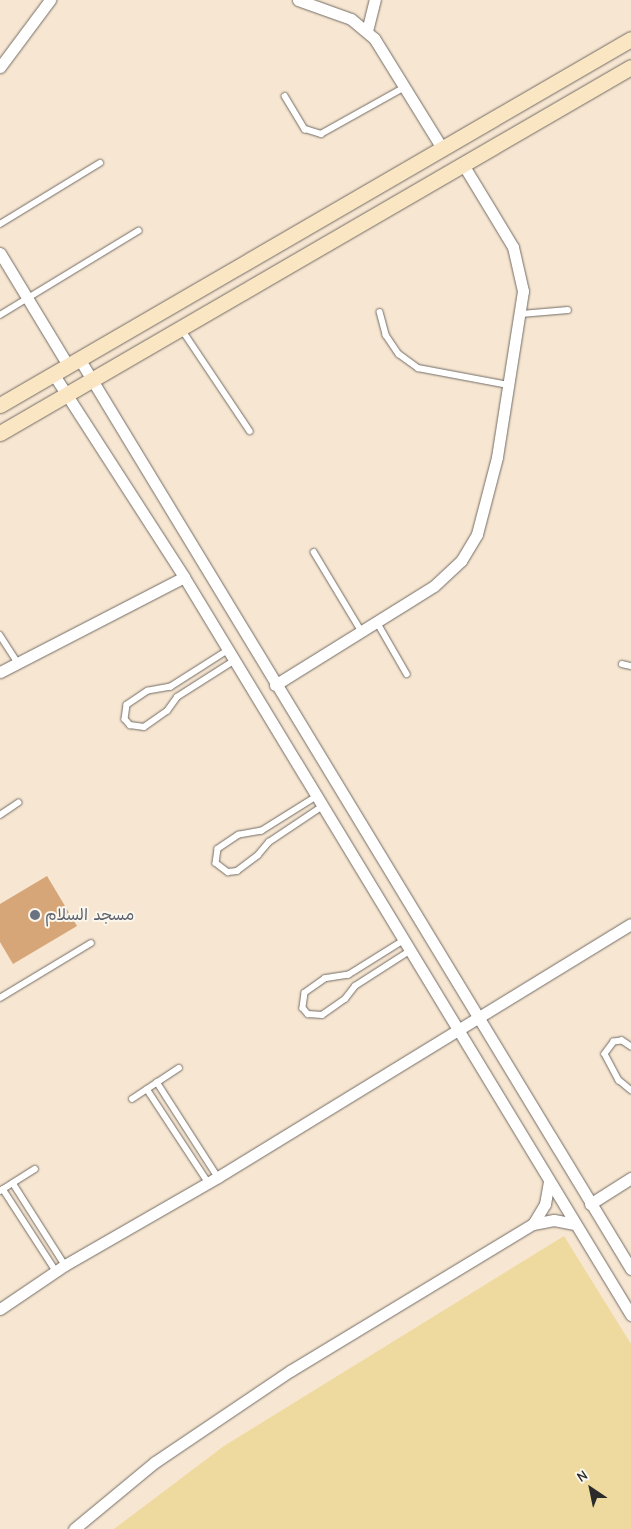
<!DOCTYPE html>
<html>
<head>
<meta charset="utf-8">
<style>
  body { margin:0 }
  #map { position:relative; width:631px; height:1529px; overflow:hidden; background:#f7e6d1; font-family:"Comic Neue","Playpen Sans Arabic",sans-serif }
  div>[style] { position:absolute }
  .sand>* { inset:0; background:#eeda9e }
  .building>* { inset:0; background:#d6a678 }
  .roads { filter:drop-shadow(0 0 1px #726c65) drop-shadow(0 0 1px #726c65) }
  .lane>* { height:5.5px; margin:-2.75px; padding:0 2.75px; transform-origin:2.75px; border-radius:2.75px; background:#fff }
  .street>* { height:11px; margin:-5.5px; padding:0 5.5px; transform-origin:5.5px; border-radius:5.5px; background:#fff }
  .secondary>* { height:15px; margin:-7.5px; padding:0 7.5px; transform-origin:7.5px; border-radius:7.5px; background:#fbe6c4 }
  .dots>* { width:14px; height:14px; translate:-50% -50%; box-sizing:border-box; border:2px solid #fbf7ec; border-radius:50% }
  span { translate:-50% -50%; white-space:nowrap; text-align:center; line-height:1.15; -webkit-text-stroke:4px #fbf7ec; paint-order:stroke }
  .worship-label { font-size:16px; color:#5b616d }
  .left { translate:0 -50%; text-align:left }
  .north { position:absolute; left:566px; top:1464px; width:50px; height:50px; -webkit-text-stroke:4px #fbf7ec; paint-order:stroke; rotate:326deg; font-size:14px; font-weight:700; line-height:20px; text-align:center; color:#2b2b2b }
  .north::after { content:''; display:block; margin:auto; width:18px; height:22px; background:#2b2b2b; clip-path:polygon(50% 0,100% 100%,50% 72%,0 100%) }
</style>
</head>
<body>
<div id="map">
  <div class="sand">
    <div style="clip-path:polygon(564px 1236px,631px 1344px,631px 1529px,114px 1529px,224px 1446px)"></div>
  </div>
  <div class="building">
    <div style="clip-path:polygon(47px 876px,77px 926px,13px 964px,0 942px,0 904px)"></div>
  </div>
  <div class="roads">
    <div class="lane">
      <div style="left:285px;top:96px;width:39px;rotate:59deg"></div>
      <div style="left:305px;top:129px;width:17px;rotate:17deg"></div>
      <div style="left:321px;top:134px;width:96px;rotate:-29.2deg"></div>
      <div style="left:0;top:224px;width:117px;rotate:-31.4deg"></div>
      <div style="left:380px;top:312px;width:24px;rotate:75deg"></div>
      <div style="left:386px;top:335px;width:23px;rotate:56deg"></div>
      <div style="left:399px;top:354px;width:24px;rotate:36deg"></div>
      <div style="left:418px;top:368px;width:93px;rotate:10.6deg"></div>
      <div style="left:521px;top:314px;width:47px;rotate:-4.9deg"></div>
      <div style="left:0;top:315px;width:162px;rotate:-31.3deg"></div>
      <div style="left:181px;top:328px;width:124px;rotate:56.2deg"></div>
      <div style="left:314px;top:552px;width:93px;rotate:59deg"></div>
      <div style="left:377px;top:622px;width:60px;rotate:60deg"></div>
      <div style="left:0;top:635px;width:31px;rotate:57deg"></div>
      <div style="left:229px;top:650px;width:69px;rotate:147.5deg"></div>
      <div style="left:171px;top:687px;width:23px;rotate:170deg"></div>
      <div style="left:148px;top:691px;width:25px;rotate:146deg"></div>
      <div style="left:127px;top:705px;width:14px;rotate:98deg"></div>
      <div style="left:125px;top:719px;width:8px;rotate:50deg"></div>
      <div style="left:130px;top:725px;width:14px;rotate:8deg"></div>
      <div style="left:144px;top:727px;width:28px;rotate:-35deg"></div>
      <div style="left:167px;top:711px;width:17px;rotate:-54deg"></div>
      <div style="left:177px;top:697px;width:69px;rotate:-32.5deg"></div>
      <div style="left:622px;top:664px;width:9px;rotate:13deg"></div>
      <div style="left:318px;top:796px;width:66px;rotate:148deg"></div>
      <div style="left:262px;top:831px;width:23px;rotate:170deg"></div>
      <div style="left:239px;top:835px;width:25px;rotate:146deg"></div>
      <div style="left:218px;top:849px;width:14px;rotate:98deg"></div>
      <div style="left:216px;top:863px;width:15px;rotate:37deg"></div>
      <div style="left:228px;top:872px;width:9px;rotate:-6deg"></div>
      <div style="left:237px;top:871px;width:26px;rotate:-37deg"></div>
      <div style="left:258px;top:855px;width:17px;rotate:-50deg"></div>
      <div style="left:269px;top:842px;width:65px;rotate:-33.7deg"></div>
      <div style="left:0;top:815px;width:22px;rotate:-34deg"></div>
      <div style="left:405px;top:940px;width:66px;rotate:148deg"></div>
      <div style="left:349px;top:975px;width:24px;rotate:171deg"></div>
      <div style="left:325px;top:979px;width:24px;rotate:145deg"></div>
      <div style="left:305px;top:993px;width:15px;rotate:98deg"></div>
      <div style="left:303px;top:1008px;width:8px;rotate:50deg"></div>
      <div style="left:308px;top:1014px;width:14px;rotate:4deg"></div>
      <div style="left:322px;top:1015px;width:28px;rotate:-35deg"></div>
      <div style="left:345px;top:999px;width:16px;rotate:-52deg"></div>
      <div style="left:355px;top:986px;width:67px;rotate:-32.7deg"></div>
      <div style="left:0;top:998px;width:106px;rotate:-31.1deg"></div>
      <div style="left:631px;top:1047px;width:11px;rotate:-146deg"></div>
      <div style="left:622px;top:1041px;width:8px;rotate:173deg"></div>
      <div style="left:614px;top:1042px;width:15px;rotate:127deg"></div>
      <div style="left:605px;top:1054px;width:30px;rotate:62deg"></div>
      <div style="left:619px;top:1080px;width:16px;rotate:40deg"></div>
      <div style="left:157px;top:1082px;width:113px;rotate:57.3deg"></div>
      <div style="left:147px;top:1089px;width:111px;rotate:56.7deg"></div>
      <div style="left:132px;top:1099px;width:56px;rotate:-33.4deg"></div>
      <div style="left:13px;top:1183px;width:97px;rotate:57.6deg"></div>
      <div style="left:3px;top:1189px;width:98px;rotate:57.1deg"></div>
      <div style="left:0;top:1191px;width:41px;rotate:-32.2deg"></div>
    </div>
    <div class="street">
      <div style="left:298px;top:0;width:56px;rotate:19.7deg"></div>
      <div style="left:351px;top:19px;width:30px;rotate:40deg"></div>
      <div style="left:374px;top:38px;width:129px;rotate:58.3deg"></div>
      <div style="left:367px;top:31px;width:32px;rotate:-76deg"></div>
      <div style="left:0;top:67px;width:84px;rotate:-53.3deg"></div>
      <div style="left:0;top:253px;width:133px;rotate:58.8deg"></div>
      <div style="left:80px;top:360px;width:1063px;rotate:58.78deg"></div>
      <div style="left:54px;top:375px;width:240px;rotate:57.2deg"></div>
      <div style="left:184px;top:577px;width:863px;rotate:58.8deg"></div>
      <div style="left:0;top:672px;width:207px;rotate:-27.3deg"></div>
      <div style="left:275px;top:685px;width:187px;rotate:-31.9deg"></div>
      <div style="left:434px;top:586px;width:37px;rotate:-43deg"></div>
      <div style="left:461px;top:561px;width:31px;rotate:-59deg"></div>
      <div style="left:477px;top:534px;width:80px;rotate:-75.4deg"></div>
      <div style="left:497px;top:457px;width:168px;rotate:-81.1deg"></div>
      <div style="left:523px;top:291px;width:45px;rotate:-102.8deg"></div>
      <div style="left:513px;top:247px;width:95px;rotate:-121.2deg"></div>
      <div style="left:590px;top:1204px;width:49px;rotate:-32.4deg"></div>
      <div style="left:533px;top:1224px;width:23px;rotate:-59deg"></div>
      <div style="left:545px;top:1204px;width:23px;rotate:-80deg"></div>
      <div style="left:0;top:1309px;width:78px;rotate:-34.1deg"></div>
      <div style="left:65px;top:1265px;width:177px;rotate:-29.9deg"></div>
      <div style="left:218px;top:1177px;width:484px;rotate:-31.5deg"></div>
      <div style="left:74px;top:1529px;width:105px;rotate:-39.6deg"></div>
      <div style="left:155px;top:1462px;width:163px;rotate:-34deg"></div>
      <div style="left:290px;top:1371px;width:284px;rotate:-31.2deg"></div>
      <div style="left:533px;top:1224px;width:21px;rotate:-11deg"></div>
      <div style="left:554px;top:1220px;width:21px;rotate:11deg"></div>
    </div>
    <div class="secondary">
      <div style="left:0;top:405px;width:729px;rotate:-30.12deg"></div>
      <div style="left:0;top:433px;width:729px;rotate:-30.12deg"></div>
    </div>
  </div>
  <div class="dots">
    <div style="left:35px;top:915px;background:#6b7280"></div>
  </div>
  <div class="worship-label">
    <span class="left" style="left:45px;top:915px">مسجد السلام</span>
  </div>
  <div class="north">N</div>
</div>
</body>
</html>
